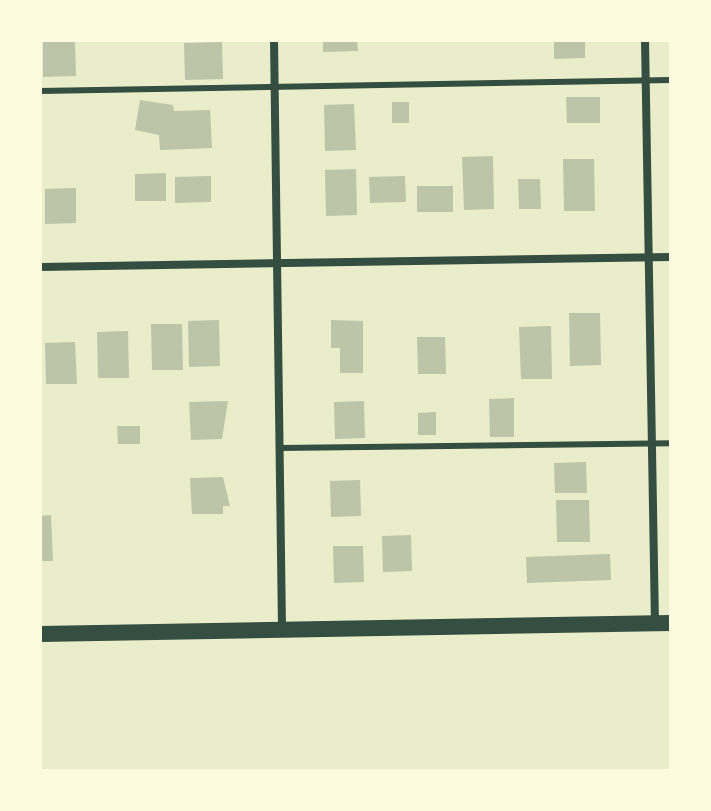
<!DOCTYPE html>
<html>
<head>
<meta charset="utf-8">
<style>
  body { margin:0 }
  #map { position:relative; width:711px; height:811px; overflow:hidden; background:#e9edc9; font-family:Mulish,sans-serif }
  div>[style] { position:absolute }
  .building>* { inset:0; background:#bcc5a7 }
  .service>* { height:6px; margin:-3px; padding:0 3px; transform-origin:3px; border-radius:3px; background:#344e41 }
  .minor>* { height:8px; margin:-4px; padding:0 4px; transform-origin:4px; border-radius:4px; background:#344e41 }
  .secondary>* { height:16px; margin:-8px; padding:0 8px; transform-origin:8px; border-radius:8px; background:#344e41 }
  span { translate:-50% -50%; white-space:nowrap; text-align:center; line-height:1.15; -webkit-text-stroke:7px #fefae0; paint-order:stroke }
  .frame { position:absolute; inset:0; border:42px solid #fefae0; pointer-events:none }
</style>
</head>
<body>
<div id="map">
  <div class="building">
    <div style="clip-path:polygon(323px 40px,357px 40px,358px 51px,323px 52px)"></div>
    <div style="clip-path:polygon(554px 40px,585px 40px,585px 58px,554px 59px)"></div>
    <div style="clip-path:polygon(43px 42px,75px 42px,76px 76px,43px 77px)"></div>
    <div style="clip-path:polygon(222px 42px,223px 79px,185px 80px,184px 43px)"></div>
    <div style="clip-path:polygon(566px 97px,600px 97px,600px 123px,567px 123px)"></div>
    <div style="clip-path:polygon(140px 100px,173px 105px,174px 111px,210px 110px,212px 148px,160px 150px,159px 135px,135px 130px)"></div>
    <div style="clip-path:polygon(392px 102px,409px 102px,409px 123px,392px 123px)"></div>
    <div style="clip-path:polygon(354px 104px,356px 150px,325px 151px,324px 105px)"></div>
    <div style="clip-path:polygon(493px 156px,494px 209px,464px 210px,462px 157px)"></div>
    <div style="clip-path:polygon(563px 159px,594px 159px,595px 211px,564px 211px)"></div>
    <div style="clip-path:polygon(356px 169px,357px 215px,326px 216px,325px 170px)"></div>
    <div style="clip-path:polygon(166px 173px,166px 201px,135px 201px,135px 174px)"></div>
    <div style="clip-path:polygon(211px 176px,211px 202px,175px 203px,175px 177px)"></div>
    <div style="clip-path:polygon(405px 176px,406px 202px,370px 203px,369px 177px)"></div>
    <div style="clip-path:polygon(518px 179px,540px 179px,541px 209px,519px 209px)"></div>
    <div style="clip-path:polygon(417px 186px,453px 186px,453px 212px,417px 212px)"></div>
    <div style="clip-path:polygon(76px 188px,76px 223px,45px 224px,45px 189px)"></div>
    <div style="clip-path:polygon(569px 313px,600px 313px,601px 365px,570px 366px)"></div>
    <div style="clip-path:polygon(219px 320px,220px 366px,189px 367px,188px 321px)"></div>
    <div style="clip-path:polygon(331px 320px,363px 321px,363px 373px,340px 373px,340px 348px,331px 348px)"></div>
    <div style="clip-path:polygon(151px 324px,182px 324px,183px 370px,152px 370px)"></div>
    <div style="clip-path:polygon(551px 326px,552px 379px,521px 379px,519px 327px)"></div>
    <div style="clip-path:polygon(128px 331px,129px 378px,98px 378px,97px 332px)"></div>
    <div style="clip-path:polygon(417px 337px,445px 337px,446px 374px,418px 374px)"></div>
    <div style="clip-path:polygon(75px 342px,77px 384px,46px 384px,45px 343px)"></div>
    <div style="clip-path:polygon(514px 398px,514px 437px,490px 437px,489px 399px)"></div>
    <div style="clip-path:polygon(228px 401px,222px 439px,191px 440px,189px 402px)"></div>
    <div style="clip-path:polygon(364px 401px,365px 438px,335px 439px,334px 402px)"></div>
    <div style="clip-path:polygon(436px 412px,436px 435px,418px 435px,418px 413px)"></div>
    <div style="clip-path:polygon(117px 426px,140px 426px,140px 444px,118px 444px)"></div>
    <div style="clip-path:polygon(586px 462px,587px 493px,555px 493px,554px 463px)"></div>
    <div style="clip-path:polygon(223px 477px,230px 506px,223px 506px,223px 514px,192px 514px,190px 478px)"></div>
    <div style="clip-path:polygon(360px 480px,361px 516px,331px 517px,330px 481px)"></div>
    <div style="clip-path:polygon(556px 500px,589px 500px,590px 542px,557px 542px)"></div>
    <div style="clip-path:polygon(51px 515px,53px 561px,40px 561px,40px 516px)"></div>
    <div style="clip-path:polygon(411px 535px,412px 571px,383px 572px,382px 536px)"></div>
    <div style="clip-path:polygon(333px 546px,363px 546px,364px 582px,334px 583px)"></div>
    <div style="clip-path:polygon(610px 554px,611px 580px,527px 583px,526px 557px)"></div>
  </div>
  <div class="service">
    <div style="left:40px;top:91px;width:631px;rotate:-1deg"></div>
    <div style="left:280px;top:448px;width:391px;rotate:-0.7deg"></div>
  </div>
  <div class="minor">
    <div style="left:274px;top:40px;width:590px;rotate:89.22deg"></div>
    <div style="left:645px;top:40px;width:583px;rotate:89.02deg"></div>
    <div style="left:40px;top:267px;width:631px;rotate:-0.91deg"></div>
  </div>
  <div class="secondary">
    <div style="left:40px;top:634px;width:631px;rotate:-1deg"></div>
  </div>
  <div class="frame"></div>
</div>
</body>
</html>
